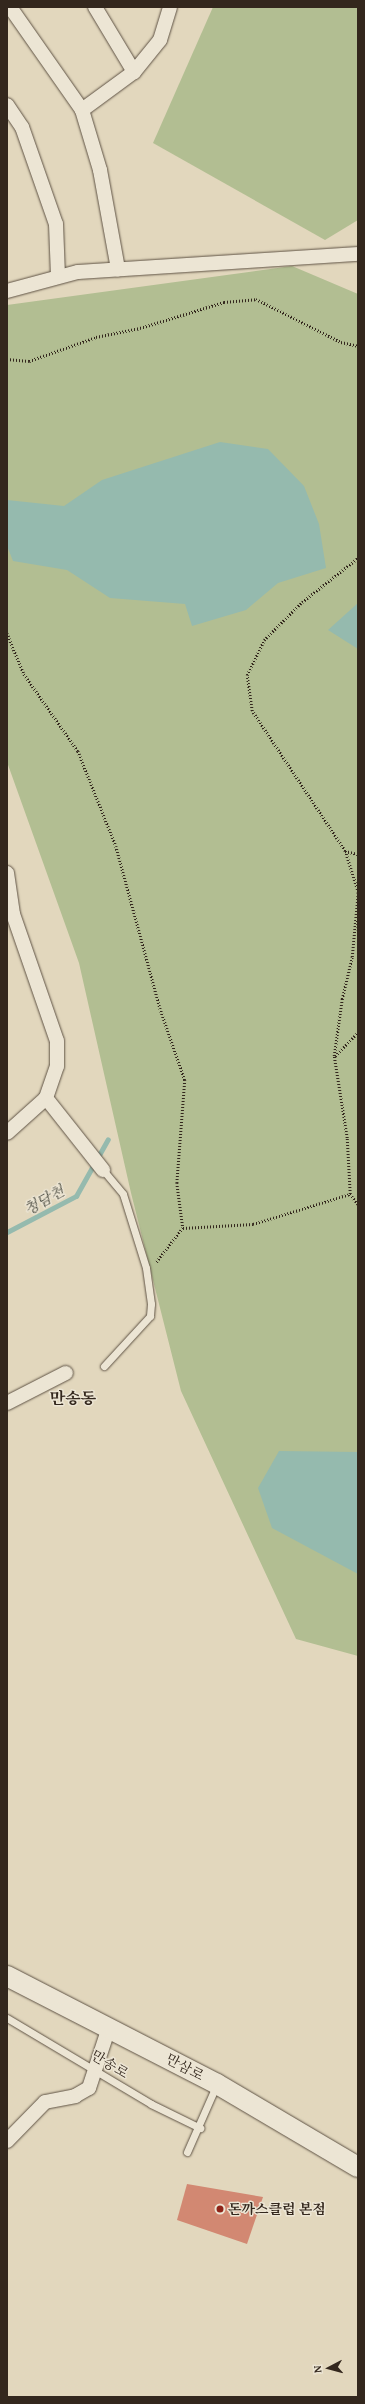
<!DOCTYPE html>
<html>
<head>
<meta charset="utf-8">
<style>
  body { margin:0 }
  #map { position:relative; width:365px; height:2404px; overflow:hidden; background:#e2d7bd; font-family:"Gentium Book Plus","Noto Serif KR",serif }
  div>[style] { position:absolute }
  .green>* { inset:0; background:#b2be92 }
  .water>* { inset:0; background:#95baae }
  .stream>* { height:5px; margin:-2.5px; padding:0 2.5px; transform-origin:2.5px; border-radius:2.5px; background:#95baae }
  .building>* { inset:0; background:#d28872 }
  .path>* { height:2.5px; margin-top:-1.25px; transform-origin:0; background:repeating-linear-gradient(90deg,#33271d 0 1px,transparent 0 3px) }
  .roads { filter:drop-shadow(0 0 1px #5f5345) drop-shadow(0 0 1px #5f5345) }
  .lane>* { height:7px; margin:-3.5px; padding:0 3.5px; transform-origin:3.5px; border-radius:3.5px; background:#ece5d4 }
  .street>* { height:14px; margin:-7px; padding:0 7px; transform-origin:7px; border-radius:7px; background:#ece5d4 }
  .secondary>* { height:20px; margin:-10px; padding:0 10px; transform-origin:10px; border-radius:10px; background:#ece5d4 }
  .dots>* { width:11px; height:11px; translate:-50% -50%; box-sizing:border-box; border:2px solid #ece5d4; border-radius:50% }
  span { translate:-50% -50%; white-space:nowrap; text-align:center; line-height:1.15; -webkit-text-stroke:3px #ece5d4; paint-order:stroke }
  .street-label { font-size:14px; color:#33271d }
  .poi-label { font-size:14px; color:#33271d; font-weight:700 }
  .left { translate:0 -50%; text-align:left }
  .water-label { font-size:15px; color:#4c4c41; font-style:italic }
  .quarter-label { font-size:16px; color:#33271d; font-weight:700 }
  .frame { position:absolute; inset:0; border:8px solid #33271d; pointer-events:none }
  .north { position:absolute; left:309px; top:2348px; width:40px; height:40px; -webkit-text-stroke:3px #ece5d4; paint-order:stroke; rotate:264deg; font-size:11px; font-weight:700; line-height:16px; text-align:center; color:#33271d }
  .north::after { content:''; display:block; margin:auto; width:14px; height:18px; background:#33271d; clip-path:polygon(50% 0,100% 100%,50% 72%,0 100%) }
</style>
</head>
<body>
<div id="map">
  <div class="green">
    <div style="clip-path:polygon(213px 7px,358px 7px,358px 220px,325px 240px,153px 143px)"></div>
    <div style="clip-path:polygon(292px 266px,358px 294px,358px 1656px,296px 1639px,181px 1391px,131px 1193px,79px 963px,7px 762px,7px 305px)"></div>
  </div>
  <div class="water">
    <div style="clip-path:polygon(220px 442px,268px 449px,304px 486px,319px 524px,326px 568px,278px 583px,246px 610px,192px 626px,185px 604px,110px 598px,67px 570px,13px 561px,7px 546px,7px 500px,64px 506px,102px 480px)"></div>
    <div style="clip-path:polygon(358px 603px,358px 649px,328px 630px)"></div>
    <div style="clip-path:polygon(279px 1451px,358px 1452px,358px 1574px,272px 1528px,258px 1488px)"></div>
  </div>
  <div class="stream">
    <div style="left:7px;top:1232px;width:78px;rotate:-27.6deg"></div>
    <div style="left:76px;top:1196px;width:65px;rotate:-60.7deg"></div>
  </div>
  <div class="building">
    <div style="clip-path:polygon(187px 2184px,263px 2197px,247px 2244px,177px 2220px)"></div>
  </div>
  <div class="path">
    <div style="left:7px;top:359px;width:22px;rotate:5deg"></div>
    <div style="left:29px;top:361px;width:71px;rotate:-19.7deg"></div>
    <div style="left:96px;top:337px;width:45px;rotate:-11.6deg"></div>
    <div style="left:140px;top:328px;width:88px;rotate:-17.2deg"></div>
    <div style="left:224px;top:302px;width:32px;rotate:-5deg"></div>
    <div style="left:256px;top:299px;width:95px;rotate:26.8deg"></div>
    <div style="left:341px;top:342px;width:17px;rotate:13deg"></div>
    <div style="left:7px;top:633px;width:44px;rotate:67.5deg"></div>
    <div style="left:24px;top:674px;width:94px;rotate:55deg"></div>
    <div style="left:78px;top:751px;width:102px;rotate:68.2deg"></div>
    <div style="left:116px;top:846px;width:168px;rotate:74.8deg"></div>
    <div style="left:160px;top:1008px;width:76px;rotate:70.9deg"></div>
    <div style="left:185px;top:1080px;width:103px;rotate:94.4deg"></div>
    <div style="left:177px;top:1183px;width:45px;rotate:82.4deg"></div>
    <div style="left:183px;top:1228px;width:44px;rotate:127.6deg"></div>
    <div style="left:345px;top:851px;width:13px;rotate:13deg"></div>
    <div style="left:335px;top:1056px;width:33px;rotate:-46deg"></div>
    <div style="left:350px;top:1194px;width:13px;rotate:51deg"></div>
    <div style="left:183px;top:1228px;width:70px;rotate:-3.3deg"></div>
    <div style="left:253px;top:1224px;width:102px;rotate:-17.2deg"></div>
    <div style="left:350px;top:1194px;width:56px;rotate:-93.1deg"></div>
    <div style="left:347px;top:1138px;width:83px;rotate:-99deg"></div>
    <div style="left:334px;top:1056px;width:58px;rotate:-82deg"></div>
    <div style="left:342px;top:999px;width:43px;rotate:-76.6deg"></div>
    <div style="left:352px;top:957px;width:65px;rotate:-84.7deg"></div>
    <div style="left:358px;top:892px;width:43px;rotate:-107.6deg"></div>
    <div style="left:345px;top:851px;width:168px;rotate:-123.6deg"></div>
    <div style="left:252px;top:711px;width:36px;rotate:-98deg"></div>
    <div style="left:247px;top:675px;width:39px;rotate:-64deg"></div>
    <div style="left:264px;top:640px;width:54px;rotate:-45deg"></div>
    <div style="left:302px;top:602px;width:71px;rotate:-38.2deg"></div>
  </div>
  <div class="roads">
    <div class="lane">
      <div style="left:103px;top:1170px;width:31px;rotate:50deg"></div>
      <div style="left:123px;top:1194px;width:77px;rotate:72.7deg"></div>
      <div style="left:146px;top:1268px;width:36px;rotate:82deg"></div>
      <div style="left:151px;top:1304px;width:12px;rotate:95deg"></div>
      <div style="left:150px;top:1316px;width:68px;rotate:132.6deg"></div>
      <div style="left:7px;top:2018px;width:168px;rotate:30.8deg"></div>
      <div style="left:151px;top:2104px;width:55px;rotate:26.1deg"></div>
      <div style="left:187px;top:2152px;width:72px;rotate:-66.3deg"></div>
    </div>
    <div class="street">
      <div style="left:10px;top:7px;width:126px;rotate:55deg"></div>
      <div style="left:82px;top:110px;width:63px;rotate:73.3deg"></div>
      <div style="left:100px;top:170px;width:101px;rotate:79.7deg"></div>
      <div style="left:95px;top:7px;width:76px;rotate:59deg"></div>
      <div style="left:7px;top:105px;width:27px;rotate:56deg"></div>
      <div style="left:22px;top:127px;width:103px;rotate:70.7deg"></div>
      <div style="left:56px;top:224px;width:52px;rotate:87.8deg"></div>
      <div style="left:82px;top:110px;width:64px;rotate:-36.2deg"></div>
      <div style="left:134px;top:72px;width:41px;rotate:-50.9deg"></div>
      <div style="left:160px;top:40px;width:34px;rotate:-73deg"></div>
      <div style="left:7px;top:291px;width:73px;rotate:-15deg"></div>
      <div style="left:78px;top:272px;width:281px;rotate:-3.7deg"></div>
      <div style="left:7px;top:873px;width:41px;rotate:81.7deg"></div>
      <div style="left:13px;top:914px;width:134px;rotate:70.9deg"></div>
      <div style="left:57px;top:1041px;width:25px;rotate:90deg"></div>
      <div style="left:57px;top:1066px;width:34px;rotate:109deg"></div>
      <div style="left:46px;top:1098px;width:52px;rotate:138.1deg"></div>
      <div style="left:46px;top:1098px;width:92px;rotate:51.6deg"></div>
      <div style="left:7px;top:1403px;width:66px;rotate:-27deg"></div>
      <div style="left:7px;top:2141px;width:54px;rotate:-45.7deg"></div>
      <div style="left:45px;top:2102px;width:31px;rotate:-11deg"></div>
      <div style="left:75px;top:2096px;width:16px;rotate:-30deg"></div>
      <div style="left:89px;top:2088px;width:64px;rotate:-71.8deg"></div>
    </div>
    <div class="secondary">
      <div style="left:7px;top:1976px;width:236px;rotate:27.2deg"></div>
      <div style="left:217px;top:2084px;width:164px;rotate:30.5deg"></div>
    </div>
  </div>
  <div class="dots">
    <div style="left:220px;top:2209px;background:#8f2418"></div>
  </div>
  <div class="street-label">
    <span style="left:110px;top:2064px;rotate:31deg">만송로</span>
    <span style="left:185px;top:2067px;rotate:28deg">만삼로</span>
  </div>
  <div class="poi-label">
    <span class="left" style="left:228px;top:2209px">돈까스클럽 본점</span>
  </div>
  <div class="water-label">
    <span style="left:44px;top:1200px;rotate:-29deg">청담천</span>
  </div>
  <div class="quarter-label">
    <span style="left:73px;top:1398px">만송동</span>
  </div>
  <div class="frame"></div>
  <div class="north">N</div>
</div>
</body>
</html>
